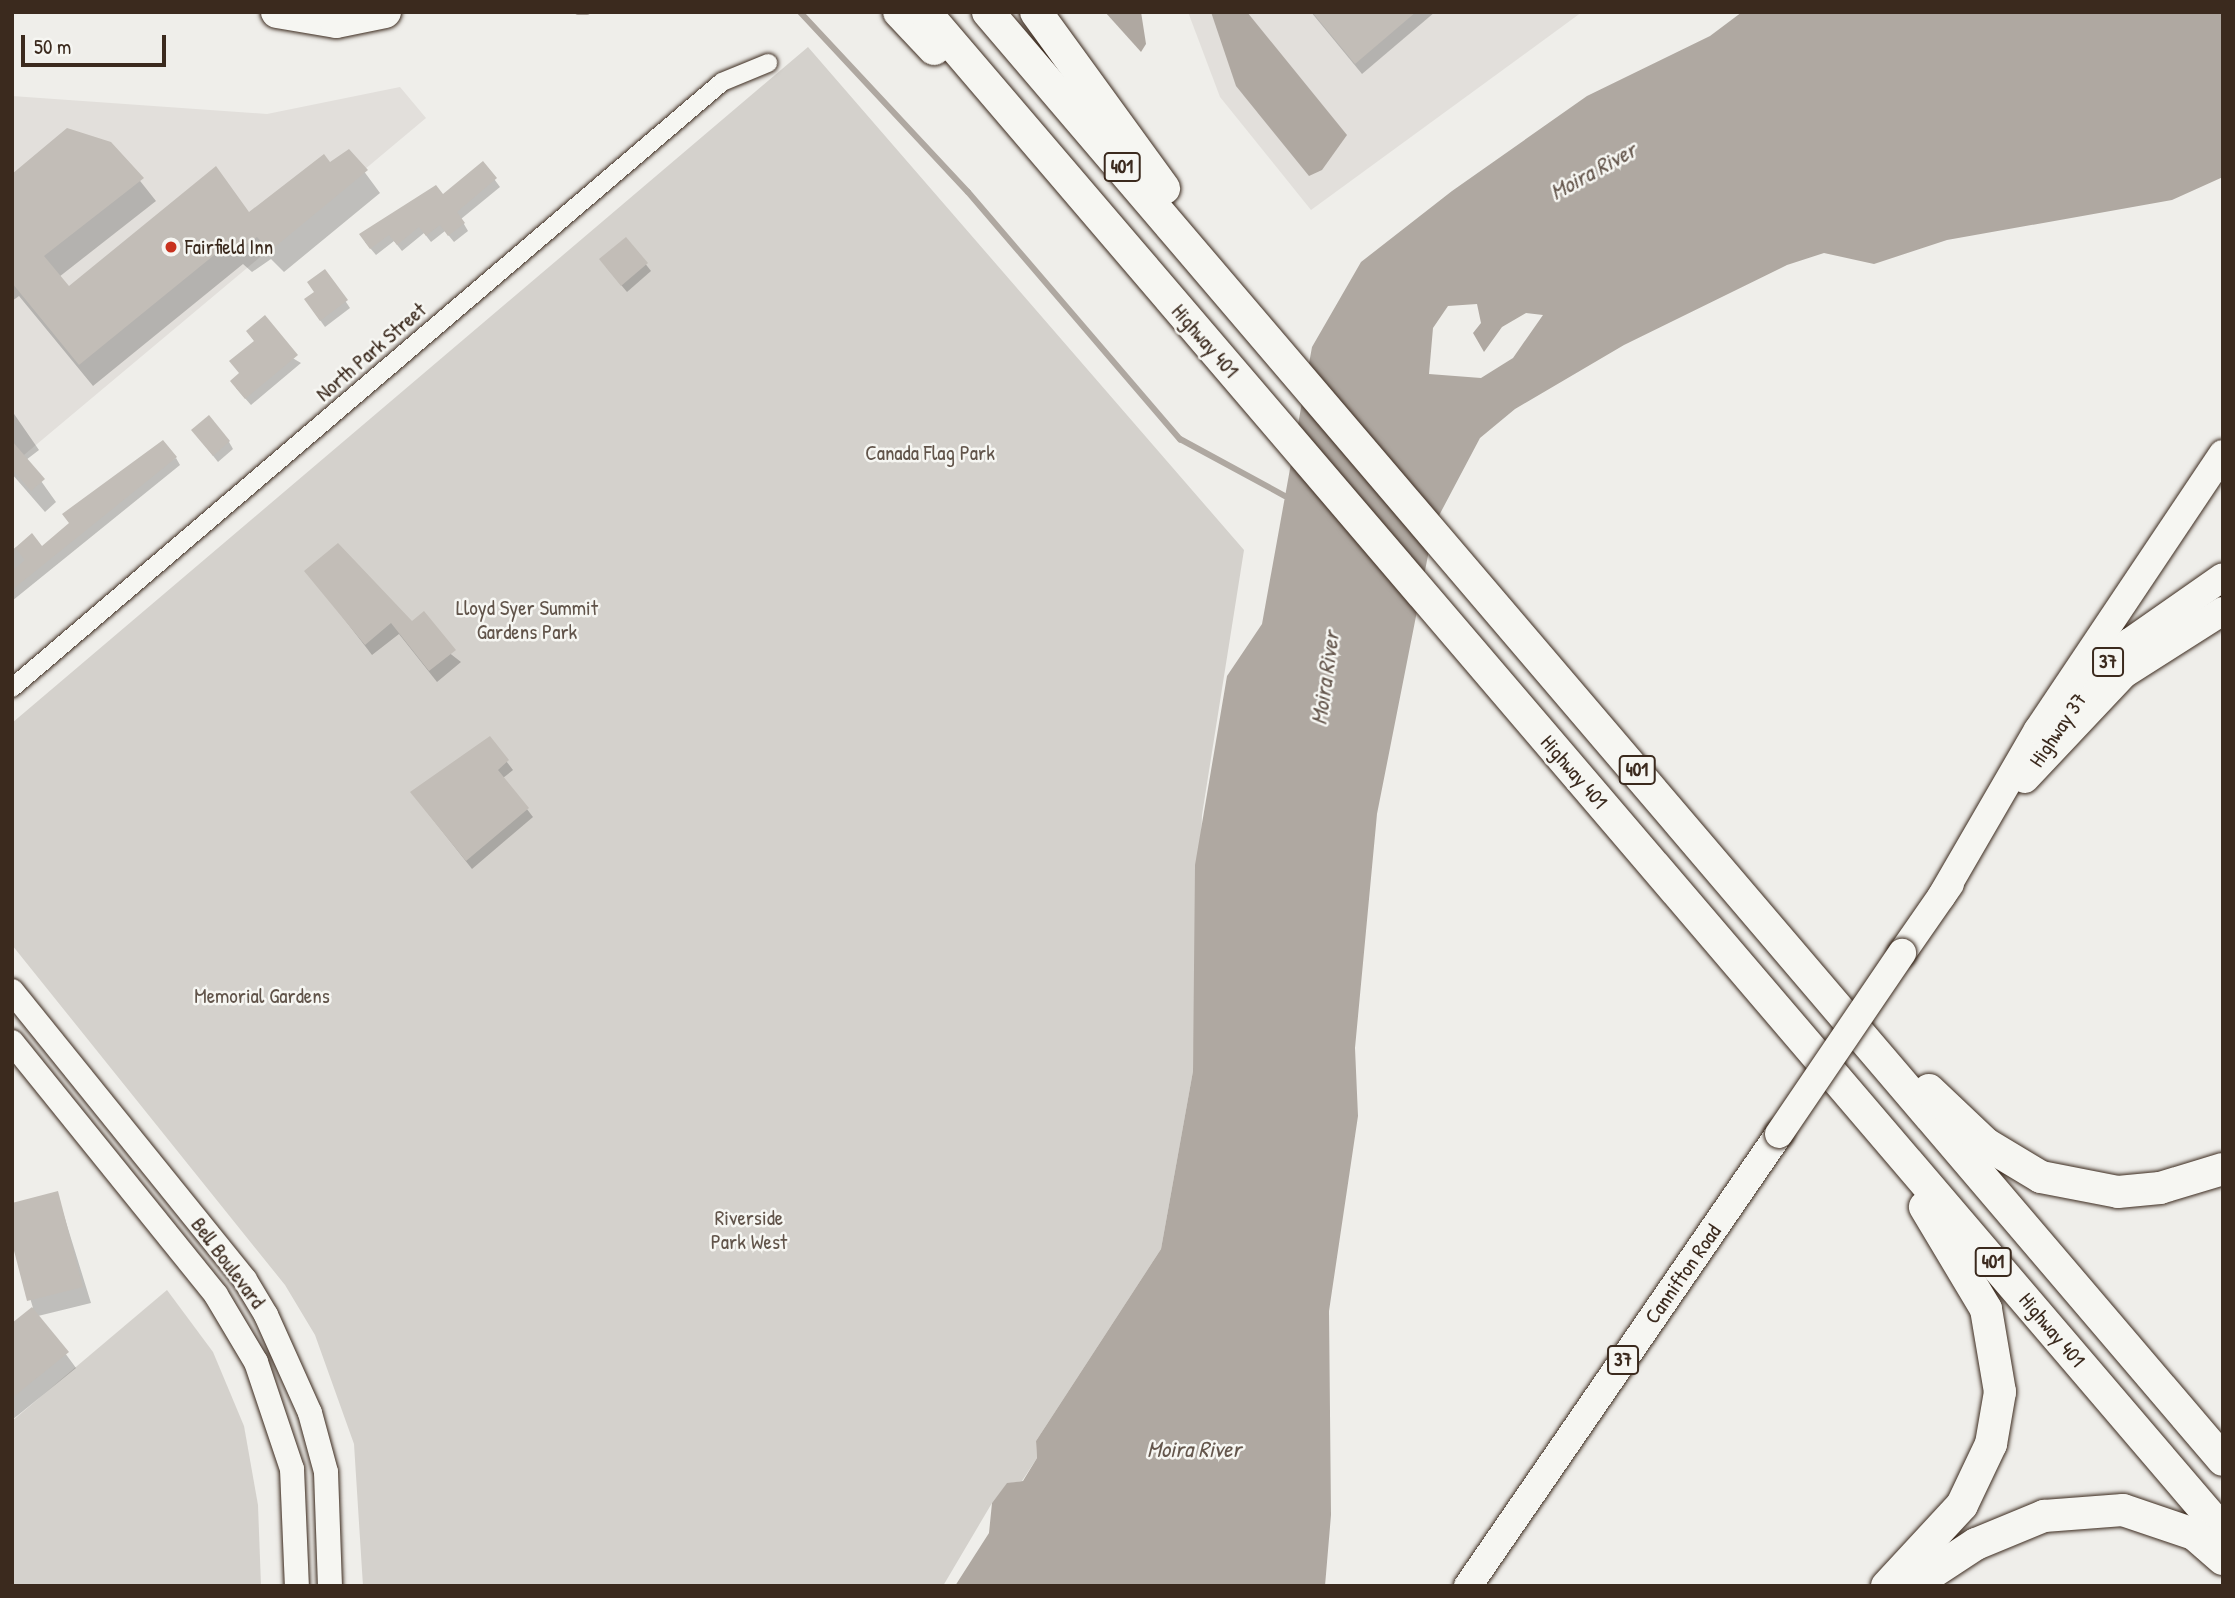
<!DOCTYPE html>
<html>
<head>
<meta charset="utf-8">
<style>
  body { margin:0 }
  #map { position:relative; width:2235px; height:1598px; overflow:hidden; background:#efeeea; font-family:"Patrick Hand",sans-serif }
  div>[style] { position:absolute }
  .built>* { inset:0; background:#e2dfdb }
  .green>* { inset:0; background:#d4d1cc }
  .water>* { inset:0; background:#afa8a1 }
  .shadow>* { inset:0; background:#0003 }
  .stream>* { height:6px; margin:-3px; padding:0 3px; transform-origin:3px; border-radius:3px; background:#afa8a1 }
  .building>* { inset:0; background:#c2bdb7 }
  .roads { filter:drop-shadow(0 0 2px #3b2a1e) drop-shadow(0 0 2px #3b2a1e) }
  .minor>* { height:18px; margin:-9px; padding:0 9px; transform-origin:9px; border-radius:9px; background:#f6f6f2 }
  .secondary>* { height:24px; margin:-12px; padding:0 12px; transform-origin:12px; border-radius:12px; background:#f6f6f2 }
  .primary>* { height:28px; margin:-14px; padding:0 14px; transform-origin:14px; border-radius:14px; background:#f6f6f2 }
  .motorway>* { height:32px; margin:-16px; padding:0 16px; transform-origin:16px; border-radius:16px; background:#f6f6f2 }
  .bridges { filter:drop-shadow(0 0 2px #3b2a1e) drop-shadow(0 0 2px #3b2a1e) }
  .primary-bridge>* { height:28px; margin:-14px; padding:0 14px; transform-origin:14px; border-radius:14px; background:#f6f6f2 }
  .dots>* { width:19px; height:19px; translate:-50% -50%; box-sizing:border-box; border:4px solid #f6f6f2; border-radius:50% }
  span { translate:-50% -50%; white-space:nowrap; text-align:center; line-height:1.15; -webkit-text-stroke:5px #f6f6f2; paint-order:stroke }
  .shield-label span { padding:2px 5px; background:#f6f6f2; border:2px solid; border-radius:5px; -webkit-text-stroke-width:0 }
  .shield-label { font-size:19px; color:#3b2a1e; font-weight:700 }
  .poi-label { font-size:21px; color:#3b2a1e }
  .left { translate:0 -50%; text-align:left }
  .street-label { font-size:21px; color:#3b2a1e }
  .park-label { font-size:21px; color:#61544a }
  .water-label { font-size:23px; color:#64564c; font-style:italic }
  .frame { position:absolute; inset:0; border:14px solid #3b2a1e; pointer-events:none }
  .scale { position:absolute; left:21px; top:35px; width:145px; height:32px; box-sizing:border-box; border:4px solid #3b2a1e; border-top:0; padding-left:9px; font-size:21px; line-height:24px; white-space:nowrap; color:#3b2a1e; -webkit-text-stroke:5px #f6f6f2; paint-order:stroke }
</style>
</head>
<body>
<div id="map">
  <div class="built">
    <div style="clip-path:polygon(1188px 12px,1582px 12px,1311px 210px,1220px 97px)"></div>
    <div style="clip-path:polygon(400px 87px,426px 118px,12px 465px,12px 96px,267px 114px)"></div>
  </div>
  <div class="green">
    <div style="clip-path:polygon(808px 47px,1244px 550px,1202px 815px,1193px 1071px,1161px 1249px,1036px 1441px,1037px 1458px,1022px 1481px,1007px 1484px,992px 1503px,943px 1586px,363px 1586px,354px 1444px,315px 1335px,285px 1285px,12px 945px,12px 723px)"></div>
    <div style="clip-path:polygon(167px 1290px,213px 1352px,244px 1426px,258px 1505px,261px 1586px,12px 1586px,12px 1421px)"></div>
  </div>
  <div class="water">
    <div style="clip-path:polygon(1105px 12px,1141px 12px,1146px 44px,1141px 52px)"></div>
    <div style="clip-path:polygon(1211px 12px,1247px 12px,1347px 135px,1322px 170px,1309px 176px,1236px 86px)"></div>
    <div style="clip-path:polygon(evenodd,1742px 12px,2223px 12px,2223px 177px,2172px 200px,1947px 240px,1874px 264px,1824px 253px,1787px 265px,1624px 345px,1515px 409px,1480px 438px,1434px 525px,1377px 814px,1355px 1048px,1358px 1116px,1329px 1311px,1331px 1515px,1325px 1586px,955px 1586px,989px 1533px,992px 1503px,1007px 1483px,1023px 1481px,1037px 1458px,1036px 1441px,1161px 1249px,1193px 1071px,1195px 865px,1227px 676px,1262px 624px,1312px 347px,1361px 262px,1452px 191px,1587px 96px,1710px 36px,1742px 12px,1477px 304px,1481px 323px,1473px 333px,1484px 352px,1502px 327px,1526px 313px,1543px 315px,1513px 358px,1481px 378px,1429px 374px,1433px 328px,1448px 306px,1477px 304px)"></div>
  </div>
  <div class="shadow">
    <div style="clip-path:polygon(1311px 12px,1435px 12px,1362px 74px)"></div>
    <div style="clip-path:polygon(110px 143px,156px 201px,59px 277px,69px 288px,248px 215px,349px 151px,380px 193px,284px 272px,271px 259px,252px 272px,243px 264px,93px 386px,19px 296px,12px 301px,12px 177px)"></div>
    <div style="clip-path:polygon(483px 164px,500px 187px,461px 219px,468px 231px,454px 242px,445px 231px,431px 242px,424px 233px,402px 251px,394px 241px,376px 255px,365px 242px,443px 197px)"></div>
    <div style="clip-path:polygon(626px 239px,651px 271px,627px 292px,606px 267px)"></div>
    <div style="clip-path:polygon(325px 271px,350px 308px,325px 327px,310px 306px)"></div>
    <div style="clip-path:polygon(248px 332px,301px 363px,251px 405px,236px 388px,255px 342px)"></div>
    <div style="clip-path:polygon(12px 411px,39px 450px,26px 460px,56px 502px,45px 512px,12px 474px)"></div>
    <div style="clip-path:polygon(198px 437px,229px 442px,233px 449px,218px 462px)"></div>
    <div style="clip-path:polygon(176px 458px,180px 465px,12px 601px,12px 550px,32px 536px,42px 548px,70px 524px,64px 515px)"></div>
    <div style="clip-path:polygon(307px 571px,411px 623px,461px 662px,437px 682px,399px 634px,372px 655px)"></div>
    <div style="clip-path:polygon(489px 739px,513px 770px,503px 778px,533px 817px,472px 869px,412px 793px)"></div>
    <div style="clip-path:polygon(57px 1193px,91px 1303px,38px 1316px,76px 1368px,12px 1420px,12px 1325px,33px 1308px,12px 1236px)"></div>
  </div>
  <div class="stream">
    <div style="left:578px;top:12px;width:9px"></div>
    <div style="left:800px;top:12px;width:246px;rotate:47deg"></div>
    <div style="left:968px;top:192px;width:326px;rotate:49.4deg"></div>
    <div style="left:1180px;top:439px;width:119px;rotate:28.5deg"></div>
  </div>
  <div class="building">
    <div style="clip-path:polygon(1312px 12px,1416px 12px,1355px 64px)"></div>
    <div style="clip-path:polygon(67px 128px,111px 142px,144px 178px,44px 256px,69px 286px,216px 166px,249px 212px,324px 154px,330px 162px,349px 149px,368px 170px,270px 251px,257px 237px,238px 250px,229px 243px,79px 365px,12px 283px,12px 174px)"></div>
    <div style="clip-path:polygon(483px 161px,497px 178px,457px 212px,465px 223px,448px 236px,440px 225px,426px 236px,419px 227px,397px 245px,389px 235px,370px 249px,359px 234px,436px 185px,443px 194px)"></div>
    <div style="clip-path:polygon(626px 237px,648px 263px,621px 286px,599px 259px)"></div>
    <div style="clip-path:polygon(325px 269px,348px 300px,320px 321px,304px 299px,314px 292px,307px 282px)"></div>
    <div style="clip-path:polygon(265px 315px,298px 355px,245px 399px,230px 381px,239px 373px,229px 361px,254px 341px,246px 331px)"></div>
    <div style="clip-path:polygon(209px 415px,230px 441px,213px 456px,191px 430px)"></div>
    <div style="clip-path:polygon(163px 440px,177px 457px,12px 590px,12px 571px,25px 560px,15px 548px,32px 533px,42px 546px,69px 523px,62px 514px)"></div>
    <div style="clip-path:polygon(12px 441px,45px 479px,31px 491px,12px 469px)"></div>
    <div style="clip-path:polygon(338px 543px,412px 621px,424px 611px,456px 650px,429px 671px,391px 623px,365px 645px,304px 571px)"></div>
    <div style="clip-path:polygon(490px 736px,509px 760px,498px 770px,529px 808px,466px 861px,410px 792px)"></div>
    <div style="clip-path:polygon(58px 1191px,83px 1287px,27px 1301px,12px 1243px,12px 1203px)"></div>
    <div style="clip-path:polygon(32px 1307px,69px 1352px,12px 1398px,12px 1323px)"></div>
  </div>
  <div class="roads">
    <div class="minor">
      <div style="left:12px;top:688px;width:933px;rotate:-40.48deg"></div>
      <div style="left:722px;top:82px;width:50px;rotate:-22.4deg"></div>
    </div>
    <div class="secondary">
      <div style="left:12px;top:991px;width:371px;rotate:51.1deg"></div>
      <div style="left:245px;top:1280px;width:41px;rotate:59deg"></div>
      <div style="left:266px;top:1315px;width:107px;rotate:65.8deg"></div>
      <div style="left:310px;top:1413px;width:61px;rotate:74.8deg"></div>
      <div style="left:326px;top:1472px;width:114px;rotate:88deg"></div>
      <div style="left:12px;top:1042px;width:325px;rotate:51.1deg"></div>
      <div style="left:216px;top:1295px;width:78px;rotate:59.2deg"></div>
      <div style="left:256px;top:1362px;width:113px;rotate:71.4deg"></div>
      <div style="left:292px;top:1469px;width:117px;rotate:87.6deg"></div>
    </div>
    <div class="primary">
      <div style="left:2075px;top:703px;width:82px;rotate:-48deg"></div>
      <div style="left:2130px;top:642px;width:113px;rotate:-35deg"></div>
      <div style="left:2025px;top:779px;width:144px;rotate:-46.7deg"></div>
      <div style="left:2124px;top:674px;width:117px;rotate:-32.5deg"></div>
      <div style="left:1941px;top:897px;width:193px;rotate:-59.9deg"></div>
      <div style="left:2038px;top:730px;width:332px;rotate:-56.2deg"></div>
      <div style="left:1902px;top:953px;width:84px;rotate:-55.2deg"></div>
      <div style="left:1468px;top:1586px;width:549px;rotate:-55.47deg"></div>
    </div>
    <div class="motorway">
      <div style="left:277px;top:12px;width:60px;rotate:9.6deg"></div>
      <div style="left:336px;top:22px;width:50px;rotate:-11.5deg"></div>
      <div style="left:899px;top:12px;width:51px;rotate:46.6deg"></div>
      <div style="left:925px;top:12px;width:1998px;rotate:49.49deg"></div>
      <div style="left:988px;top:12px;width:1903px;rotate:49.54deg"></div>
      <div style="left:1036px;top:12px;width:218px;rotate:54deg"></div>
      <div style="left:1929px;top:1090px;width:79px;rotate:43.5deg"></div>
      <div style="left:1986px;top:1144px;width:64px;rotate:31deg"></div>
      <div style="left:2041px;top:1177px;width:78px;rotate:11deg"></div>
      <div style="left:2118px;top:1192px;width:42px;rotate:-5.4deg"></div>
      <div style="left:2160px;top:1188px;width:66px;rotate:-16.8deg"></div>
      <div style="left:1887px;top:1586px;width:110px;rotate:-47.2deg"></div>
      <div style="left:1962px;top:1505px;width:68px;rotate:-64.6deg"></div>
      <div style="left:1991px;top:1444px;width:53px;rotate:-80.2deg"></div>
      <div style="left:2000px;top:1392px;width:84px;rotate:-99.6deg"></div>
      <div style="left:1986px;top:1309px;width:119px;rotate:-120.9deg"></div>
      <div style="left:1912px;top:1586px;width:77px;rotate:-33.3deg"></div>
      <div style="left:1976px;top:1544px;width:74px;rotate:-22.4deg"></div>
      <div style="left:2044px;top:1516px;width:79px;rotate:-4.3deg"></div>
      <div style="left:2123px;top:1510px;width:75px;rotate:18.7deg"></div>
      <div style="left:2194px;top:1534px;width:38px;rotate:41deg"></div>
    </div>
  </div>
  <div class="bridges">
    <div class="primary-bridge">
      <div style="left:1779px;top:1134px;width:219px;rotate:-55.8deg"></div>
    </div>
  </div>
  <div class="dots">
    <div style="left:171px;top:247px;background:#c8321e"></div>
  </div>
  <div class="shield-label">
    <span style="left:1122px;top:167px">401</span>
    <span style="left:2108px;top:662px">37</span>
    <span style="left:1637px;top:770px">401</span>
    <span style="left:1993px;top:1262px">401</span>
    <span style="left:1623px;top:1360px">37</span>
  </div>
  <div class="poi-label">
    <span class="left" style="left:185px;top:247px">Fairfield Inn</span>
  </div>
  <div class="street-label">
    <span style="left:1205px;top:341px;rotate:49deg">Highway 401</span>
    <span style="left:371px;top:352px;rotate:-41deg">North Park Street</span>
    <span style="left:2058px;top:730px;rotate:-56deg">Highway 37</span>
    <span style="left:1574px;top:772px;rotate:49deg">Highway 401</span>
    <span style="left:228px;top:1263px;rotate:53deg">Bell Boulevard</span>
    <span style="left:1683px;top:1274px;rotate:-55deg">Cannifton Road</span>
    <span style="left:2052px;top:1330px;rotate:50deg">Highway 401</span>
  </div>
  <div class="park-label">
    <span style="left:930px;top:453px">Canada Flag Park</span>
    <span style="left:527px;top:620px">Lloyd Syer Summit<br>Gardens Park</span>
    <span style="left:262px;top:996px">Memorial Gardens</span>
    <span style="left:749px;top:1230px">Riverside<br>Park West</span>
  </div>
  <div class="water-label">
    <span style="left:1593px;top:171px;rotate:-29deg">Moira River</span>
    <span style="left:1325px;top:678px;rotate:-82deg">Moira River</span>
    <span style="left:1194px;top:1449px">Moira River</span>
  </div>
  <div class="frame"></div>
  <div class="scale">50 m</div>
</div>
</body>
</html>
